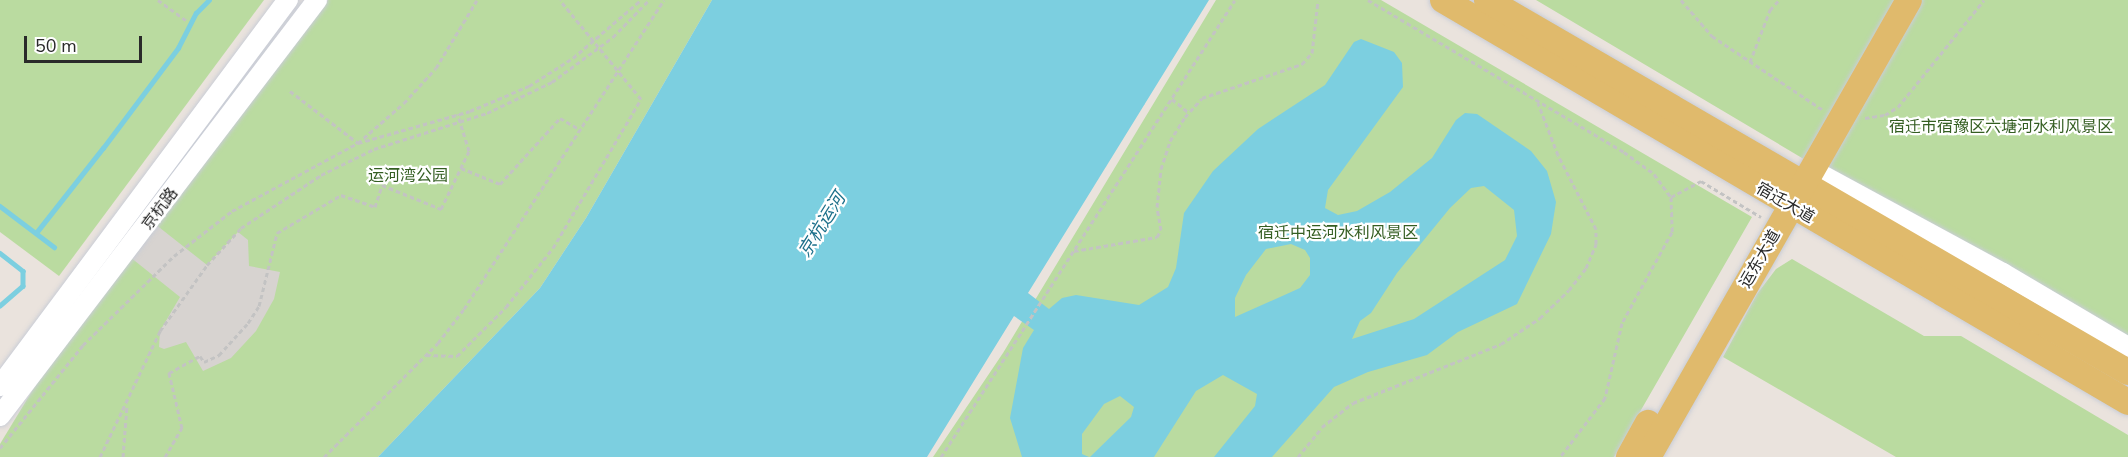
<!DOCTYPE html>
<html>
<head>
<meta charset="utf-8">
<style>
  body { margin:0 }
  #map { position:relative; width:2128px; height:457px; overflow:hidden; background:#eae3dd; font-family:"Nunito Sans","Noto Sans SC",sans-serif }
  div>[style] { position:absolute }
  .green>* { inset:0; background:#badba0 }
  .plaza>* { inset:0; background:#d7d3d0 }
  .water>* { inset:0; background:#7ccfe0 }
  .stream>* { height:4.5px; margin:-2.25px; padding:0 2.25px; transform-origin:2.25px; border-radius:2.25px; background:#7ccfe0 }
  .path>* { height:3px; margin-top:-1.5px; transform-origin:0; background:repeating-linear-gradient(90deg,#c3c3c3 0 4.5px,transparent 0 7.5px) }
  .roads { filter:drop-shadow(0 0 2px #c9cdd6) drop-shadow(0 0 2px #c9cdd6) }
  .minor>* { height:20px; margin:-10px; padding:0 10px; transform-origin:10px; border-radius:10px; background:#fff }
  .major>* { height:26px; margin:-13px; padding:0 13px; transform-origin:13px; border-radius:13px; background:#e0ba6c }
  span { translate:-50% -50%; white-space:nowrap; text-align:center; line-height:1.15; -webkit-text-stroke:4.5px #fff; paint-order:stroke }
  .park-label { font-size:16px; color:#345e22 }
  .street-label { font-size:16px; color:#2a2a2a }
  .water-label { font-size:18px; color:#1d708b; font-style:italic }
  .scale { position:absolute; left:24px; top:36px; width:118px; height:27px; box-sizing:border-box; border:3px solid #2a2a2a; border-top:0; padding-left:8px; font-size:18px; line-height:21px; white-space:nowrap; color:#2a2a2a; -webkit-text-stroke:4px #fff; paint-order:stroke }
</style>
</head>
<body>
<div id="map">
  <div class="green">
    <div style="clip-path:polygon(0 0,264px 0,59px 276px,0 232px)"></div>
    <div style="clip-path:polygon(328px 0,712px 0,586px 218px,540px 288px,378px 457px,0 457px,0 444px,46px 368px)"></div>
    <div style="clip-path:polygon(1216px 0,1381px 0,1752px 217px,1614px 457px,933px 457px,1003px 353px)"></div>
    <div style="clip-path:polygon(1536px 0,2128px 0,2128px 352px,1851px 187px)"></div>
    <div style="clip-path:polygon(1792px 259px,1924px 336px,1961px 336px,2128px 435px,2128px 457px,1896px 457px,1723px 357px,1757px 294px,1776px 269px)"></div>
  </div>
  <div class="plaza">
    <div style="clip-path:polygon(155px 224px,207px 265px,238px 232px,248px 240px,249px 266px,280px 272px,274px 299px,256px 331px,231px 358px,203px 371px,186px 342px,164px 349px,159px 347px,160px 331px,180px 297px,130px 257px)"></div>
  </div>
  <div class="water">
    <div style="clip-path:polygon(evenodd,712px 0,1209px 0,1028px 293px,1049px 309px,1062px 298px,1076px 295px,1139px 305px,1168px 287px,1176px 268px,1184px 213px,1213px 171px,1258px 129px,1325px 85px,1354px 42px,1361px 39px,1394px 52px,1402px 63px,1403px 87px,1328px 190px,1325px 208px,1338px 215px,1357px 211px,1390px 192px,1432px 158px,1456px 120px,1465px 113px,1477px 114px,1531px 151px,1547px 171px,1556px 202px,1551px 234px,1517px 304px,1458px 332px,1427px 355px,1368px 372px,1334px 387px,1272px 457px,1214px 457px,1255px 406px,1257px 394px,1223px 375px,1196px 391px,1154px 457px,1090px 457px,1131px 417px,1134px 407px,1120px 396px,1104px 404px,1082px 434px,1082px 454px,1089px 457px,1022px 457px,1010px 418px,1023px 348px,1034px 330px,1014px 316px,927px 457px,378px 457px,540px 288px,586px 218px,712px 0,1484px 186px,1514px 210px,1517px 236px,1505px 260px,1414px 319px,1352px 339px,1360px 321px,1371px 313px,1397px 273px,1450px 208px,1471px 188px,1484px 186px,712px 0,1291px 244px,1305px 250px,1310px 258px,1310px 275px,1300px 288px,1235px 317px,1235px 298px,1246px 275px,1266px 249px,1291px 244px)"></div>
  </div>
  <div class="stream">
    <div style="left:0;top:206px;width:68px;rotate:37.2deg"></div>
    <div style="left:36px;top:233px;width:108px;rotate:-51.8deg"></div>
    <div style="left:103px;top:148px;width:125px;rotate:-53.1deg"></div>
    <div style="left:178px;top:48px;width:39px;rotate:-63deg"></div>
    <div style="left:196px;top:13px;width:18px;rotate:-45deg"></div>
    <div style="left:0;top:253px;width:29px;rotate:38deg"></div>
    <div style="left:23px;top:271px;width:15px;rotate:90deg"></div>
    <div style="left:23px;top:286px;width:30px;rotate:139deg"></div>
  </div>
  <div class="path">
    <div style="left:158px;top:0;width:36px;rotate:36deg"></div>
    <div style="left:1368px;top:0;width:298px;rotate:30.7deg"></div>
    <div style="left:1624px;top:152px;width:37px;rotate:36deg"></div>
    <div style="left:1654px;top:174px;width:29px;rotate:54deg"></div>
    <div style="left:1671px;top:197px;width:35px;rotate:88deg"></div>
    <div style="left:1672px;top:232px;width:104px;rotate:118.8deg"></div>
    <div style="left:1622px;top:323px;width:77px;rotate:102.8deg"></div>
    <div style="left:1605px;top:398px;width:74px;rotate:127.3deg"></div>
    <div style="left:1681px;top:0;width:48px;rotate:49.3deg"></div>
    <div style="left:1712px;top:36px;width:133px;rotate:33.7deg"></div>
    <div style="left:1750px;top:62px;width:56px;rotate:-69deg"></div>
    <div style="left:1770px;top:10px;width:13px;rotate:-48deg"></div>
    <div style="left:290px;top:91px;width:86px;rotate:37.4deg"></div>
    <div style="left:358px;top:143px;width:116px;rotate:-15.9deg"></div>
    <div style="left:470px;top:111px;width:64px;rotate:-23deg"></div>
    <div style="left:529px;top:86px;width:52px;rotate:-32.5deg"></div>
    <div style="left:573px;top:58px;width:89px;rotate:-40.5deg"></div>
    <div style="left:1172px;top:99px;width:21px;rotate:39deg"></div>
    <div style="left:1865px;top:118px;width:20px;rotate:-9deg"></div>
    <div style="left:1885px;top:115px;width:15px;rotate:-32deg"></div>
    <div style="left:1898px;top:107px;width:137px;rotate:-51.2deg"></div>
    <div style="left:461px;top:168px;width:42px;rotate:22.3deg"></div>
    <div style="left:500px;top:184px;width:89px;rotate:-47.7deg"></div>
    <div style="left:560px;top:118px;width:24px;rotate:30deg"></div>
    <div style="left:1671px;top:197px;width:34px;rotate:-28deg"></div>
    <div style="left:1701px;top:181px;width:70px;rotate:31deg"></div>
    <div style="left:1074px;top:251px;width:84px;rotate:-9.6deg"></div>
    <div style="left:1157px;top:237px;width:8px;rotate:-60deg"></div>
    <div style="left:1161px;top:230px;width:23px;rotate:-100deg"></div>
    <div style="left:1157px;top:207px;width:38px;rotate:-84deg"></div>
    <div style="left:1161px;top:169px;width:29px;rotate:-72deg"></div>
    <div style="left:1170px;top:141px;width:28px;rotate:-58deg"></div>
    <div style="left:1185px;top:117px;width:25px;rotate:-48deg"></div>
    <div style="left:1202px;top:98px;width:106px;rotate:-18.8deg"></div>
    <div style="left:1302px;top:64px;width:15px;rotate:-48deg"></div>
    <div style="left:1312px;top:53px;width:53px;rotate:-83.5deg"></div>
    <div style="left:426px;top:355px;width:31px;rotate:2deg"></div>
    <div style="left:457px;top:356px;width:69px;rotate:-45deg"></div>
    <div style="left:506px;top:307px;width:75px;rotate:-51.5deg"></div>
    <div style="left:553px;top:248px;width:173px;rotate:-59.4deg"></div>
    <div style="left:641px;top:99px;width:128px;rotate:-129.3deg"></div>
    <div style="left:0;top:448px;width:132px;rotate:-51.1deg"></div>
    <div style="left:83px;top:345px;width:127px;rotate:-44.4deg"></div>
    <div style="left:174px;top:256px;width:73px;rotate:-37.8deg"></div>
    <div style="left:232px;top:211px;width:143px;rotate:-28.4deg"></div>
    <div style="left:358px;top:143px;width:61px;rotate:-41deg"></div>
    <div style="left:404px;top:103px;width:47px;rotate:-47.6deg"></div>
    <div style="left:436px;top:68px;width:79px;rotate:-58.9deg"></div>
    <div style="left:100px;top:457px;width:140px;rotate:-64.5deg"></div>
    <div style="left:160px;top:331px;width:81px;rotate:-54.5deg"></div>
    <div style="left:207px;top:265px;width:50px;rotate:-47.4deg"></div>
    <div style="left:241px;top:228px;width:96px;rotate:-33.5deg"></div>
    <div style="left:321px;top:175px;width:59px;rotate:-26.1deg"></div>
    <div style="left:374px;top:149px;width:119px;rotate:-17.7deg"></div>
    <div style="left:487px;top:113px;width:72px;rotate:-25.5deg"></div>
    <div style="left:552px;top:82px;width:76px;rotate:-36.4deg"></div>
    <div style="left:613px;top:37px;width:52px;rotate:-45.8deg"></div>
    <div style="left:123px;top:457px;width:52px;rotate:-85.6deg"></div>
    <div style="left:165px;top:457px;width:34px;rotate:-60deg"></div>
    <div style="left:182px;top:428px;width:57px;rotate:-103.3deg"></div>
    <div style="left:169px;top:373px;width:35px;rotate:-29deg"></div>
    <div style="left:200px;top:356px;width:7px;rotate:56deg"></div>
    <div style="left:204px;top:362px;width:17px;rotate:-25deg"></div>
    <div style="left:219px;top:355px;width:43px;rotate:-47.8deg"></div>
    <div style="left:248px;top:323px;width:20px;rotate:-57deg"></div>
    <div style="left:259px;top:306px;width:75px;rotate:-76.1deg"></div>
    <div style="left:277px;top:233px;width:74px;rotate:-30.7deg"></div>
    <div style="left:341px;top:195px;width:36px;rotate:19deg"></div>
    <div style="left:375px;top:207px;width:23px;rotate:-72deg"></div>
    <div style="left:382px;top:185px;width:64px;rotate:22.1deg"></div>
    <div style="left:441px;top:209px;width:64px;rotate:-64.2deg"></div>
    <div style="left:469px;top:151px;width:39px;rotate:-107deg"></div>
    <div style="left:324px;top:457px;width:161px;rotate:-45deg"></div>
    <div style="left:438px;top:343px;width:43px;rotate:-52.6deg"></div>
    <div style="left:464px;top:309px;width:368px;rotate:-57.1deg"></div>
    <div style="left:941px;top:457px;width:543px;rotate:-57.25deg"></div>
    <div style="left:1298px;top:457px;width:38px;rotate:-51deg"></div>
    <div style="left:1322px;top:427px;width:39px;rotate:-38deg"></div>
    <div style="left:1353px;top:403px;width:159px;rotate:-21.7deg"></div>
    <div style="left:1501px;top:344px;width:47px;rotate:-33.7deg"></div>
    <div style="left:1540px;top:318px;width:40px;rotate:-44deg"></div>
    <div style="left:1569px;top:290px;width:28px;rotate:-52deg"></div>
    <div style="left:1586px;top:268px;width:26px;rotate:-67deg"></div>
    <div style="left:1596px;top:244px;width:15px;rotate:-90deg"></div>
    <div style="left:1596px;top:229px;width:83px;rotate:-117.2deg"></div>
    <div style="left:1558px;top:155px;width:56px;rotate:-111deg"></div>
  </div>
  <div class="roads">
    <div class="minor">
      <div style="left:1813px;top:170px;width:216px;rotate:28.5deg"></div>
      <div style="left:2003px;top:273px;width:145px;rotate:30.6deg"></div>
      <div style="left:0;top:386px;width:482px;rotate:-53.3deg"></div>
      <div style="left:0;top:416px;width:523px;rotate:-52.69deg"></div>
    </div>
    <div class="major">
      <div style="left:1443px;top:0;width:794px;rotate:30.41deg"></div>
      <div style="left:1487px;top:0;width:741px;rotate:30.13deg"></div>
      <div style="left:1629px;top:457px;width:39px;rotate:-61deg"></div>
      <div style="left:1648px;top:457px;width:526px;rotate:-60.27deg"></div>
    </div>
  </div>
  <div class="park-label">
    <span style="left:2001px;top:127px">宿迁市宿豫区六塘河水利风景区</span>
    <span style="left:408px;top:176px">运河湾公园</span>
    <span style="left:1338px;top:233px">宿迁中运河水利风景区</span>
  </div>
  <div class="street-label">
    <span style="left:1785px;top:203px;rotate:30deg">宿迁大道</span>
    <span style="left:160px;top:209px;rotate:-53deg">京杭路</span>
    <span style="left:1760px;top:259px;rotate:-60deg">运东大道</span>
  </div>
  <div class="water-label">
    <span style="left:822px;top:225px;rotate:-58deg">京杭运河</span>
  </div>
  <div class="scale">50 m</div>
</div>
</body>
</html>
